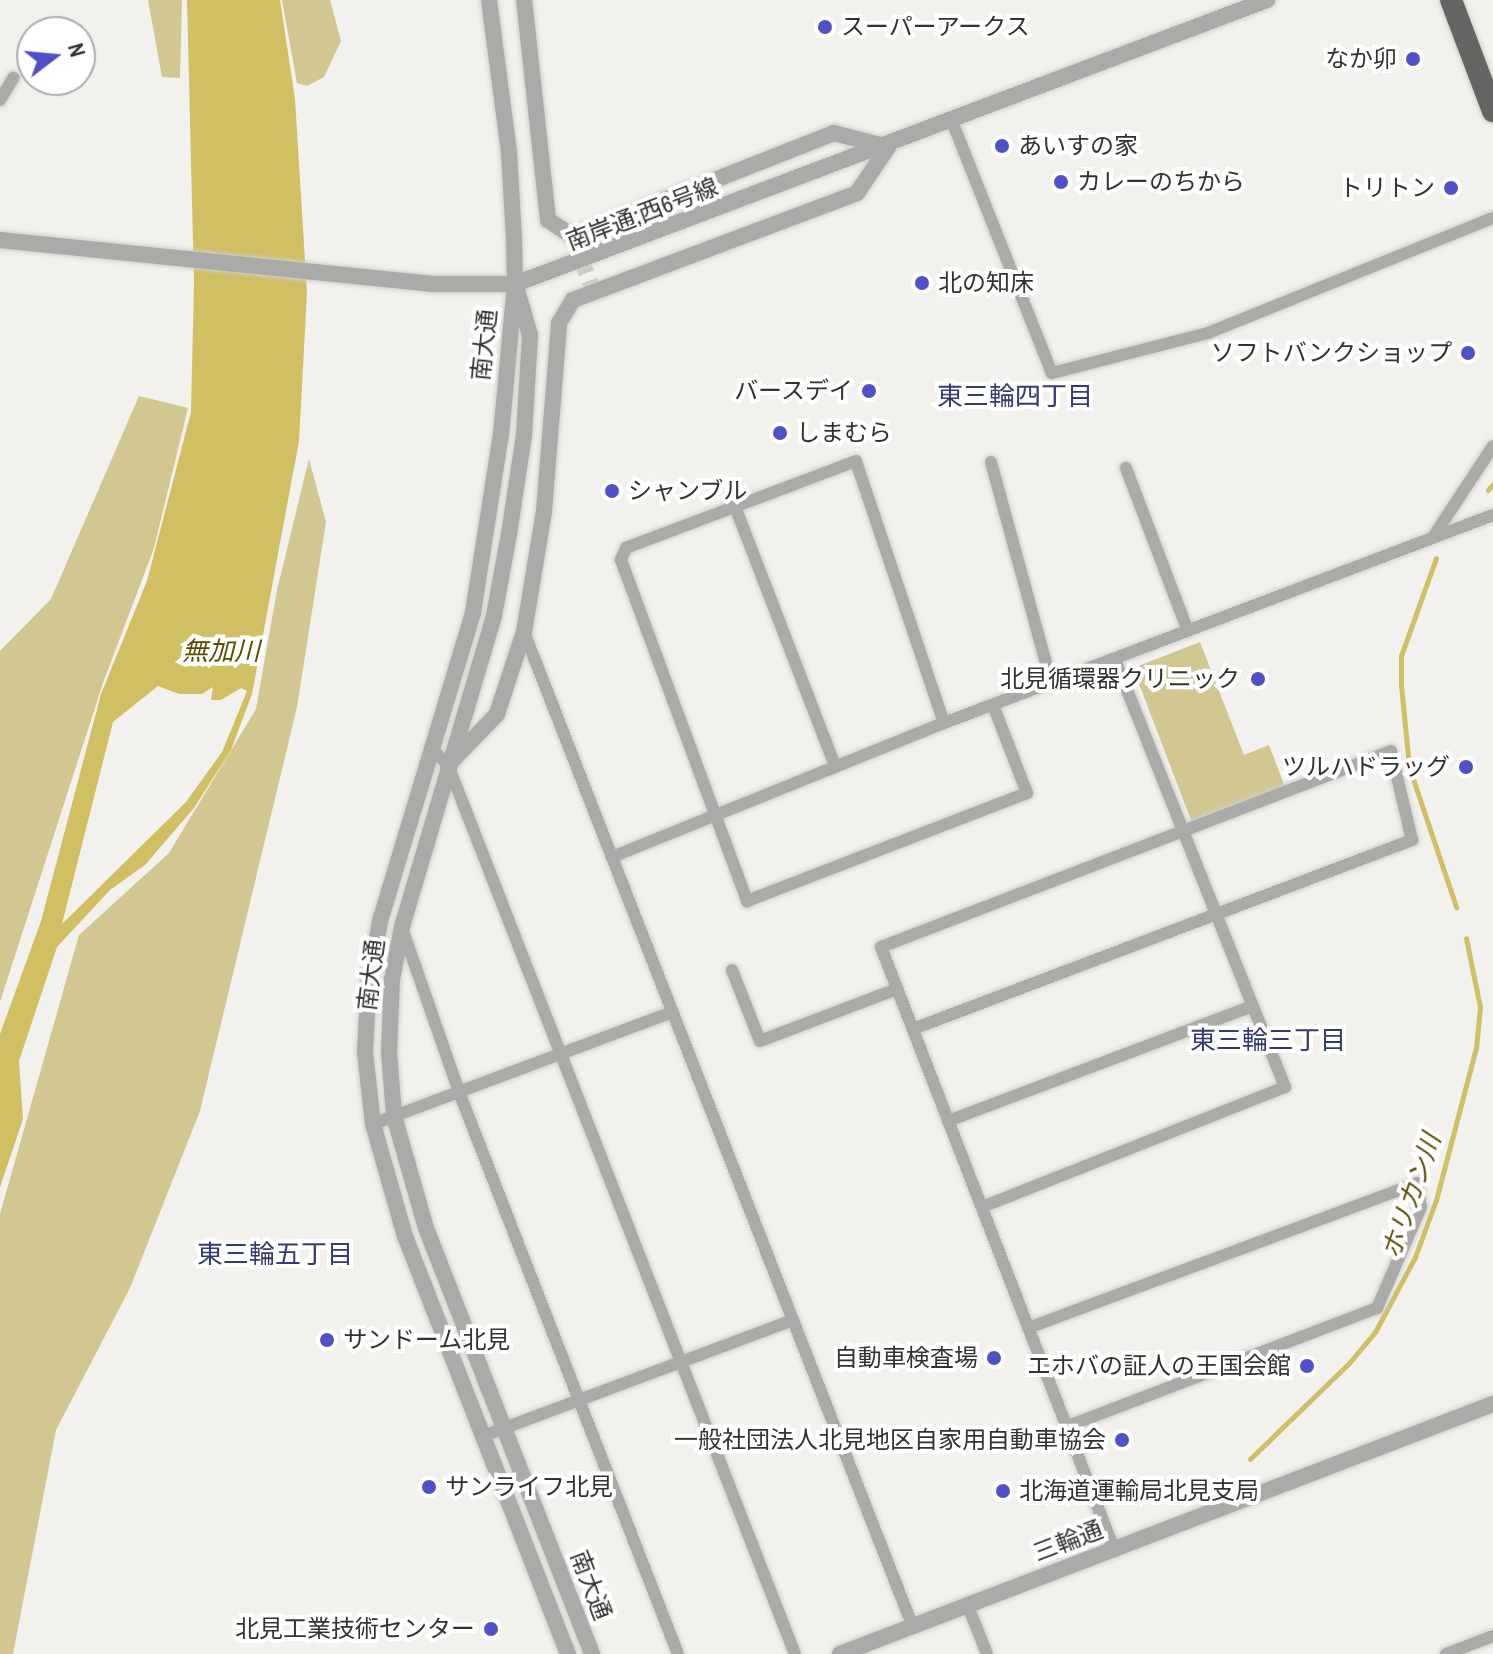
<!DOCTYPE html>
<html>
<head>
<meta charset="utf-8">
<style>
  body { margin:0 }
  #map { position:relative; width:1493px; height:1654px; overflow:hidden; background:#f2f1ed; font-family:"Archivo Narrow","Noto Sans JP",sans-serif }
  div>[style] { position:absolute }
  .green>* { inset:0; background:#d2c791 }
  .water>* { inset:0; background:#d1bf64 }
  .stream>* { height:5px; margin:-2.5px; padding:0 2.5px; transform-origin:2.5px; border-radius:2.5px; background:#d1bf64 }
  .tertiary-tunnel>* { height:16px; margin-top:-8px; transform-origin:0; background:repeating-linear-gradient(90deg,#cccbc7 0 16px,transparent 0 24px) }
  .roads { filter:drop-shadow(0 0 2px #cfcfcb) drop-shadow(0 0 2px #cfcfcb) }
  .minor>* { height:12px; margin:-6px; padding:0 6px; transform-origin:6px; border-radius:6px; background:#aaaaa8 }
  .tertiary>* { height:16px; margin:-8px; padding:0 8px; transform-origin:8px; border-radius:8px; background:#aaaaa8 }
  .trunk>* { height:22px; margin:-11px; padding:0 11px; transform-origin:11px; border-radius:11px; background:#646462 }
  .dots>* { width:22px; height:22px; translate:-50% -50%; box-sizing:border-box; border:4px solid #fff; border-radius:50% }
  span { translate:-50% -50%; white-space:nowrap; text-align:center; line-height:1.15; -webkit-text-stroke:8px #fff; paint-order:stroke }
  .poi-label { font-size:24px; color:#323230 }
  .left { translate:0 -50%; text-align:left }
  .right { translate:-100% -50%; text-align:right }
  .street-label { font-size:24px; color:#323230 }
  .neighbourhood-label { font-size:26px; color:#353974 }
  .water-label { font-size:26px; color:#5a4d01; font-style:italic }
  .north { position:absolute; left:16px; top:16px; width:80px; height:80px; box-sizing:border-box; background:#fff; border:2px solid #adadac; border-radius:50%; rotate:74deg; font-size:22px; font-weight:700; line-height:32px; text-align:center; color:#323230 }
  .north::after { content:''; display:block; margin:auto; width:28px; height:36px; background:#5151c7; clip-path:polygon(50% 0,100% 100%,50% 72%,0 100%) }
</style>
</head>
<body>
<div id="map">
  <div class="green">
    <div style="clip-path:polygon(148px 0,182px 0,180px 78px,162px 77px)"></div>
    <div style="clip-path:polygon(282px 0,330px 0,341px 41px,324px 77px,307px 86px,297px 83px)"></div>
    <div style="clip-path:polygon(139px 396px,188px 408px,154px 548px,103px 683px,0 1002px,0 651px,51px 599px)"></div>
    <div style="clip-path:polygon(309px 459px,326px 522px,297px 707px,200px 1111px,130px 1288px,56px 1430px,13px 1654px,0 1654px,0 1214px,79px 935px,169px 853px,256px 709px,277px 590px)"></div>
    <div style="clip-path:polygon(1200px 642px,1244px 755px,1269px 745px,1285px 787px,1192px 823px,1133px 668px)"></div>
  </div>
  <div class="water">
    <div style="clip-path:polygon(evenodd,187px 0,280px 0,295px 99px,307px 293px,299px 441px,252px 694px,231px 750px,194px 808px,145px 865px,110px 890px,57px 947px,19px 1061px,23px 1119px,0 1187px,0 1034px,41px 921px,101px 694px,147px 581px,191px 412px,194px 282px,187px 0,158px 686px,179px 694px,202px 694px,213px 687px,211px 700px,221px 700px,241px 688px,247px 691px,222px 752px,186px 802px,62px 924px,113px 722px,158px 686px)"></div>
  </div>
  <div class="stream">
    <div style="left:1488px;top:490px;width:8px;rotate:-50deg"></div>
    <div style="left:1436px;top:558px;width:104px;rotate:109.7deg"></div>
    <div style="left:1401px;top:656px;width:29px;rotate:90deg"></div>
    <div style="left:1401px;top:685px;width:82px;rotate:84.4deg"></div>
    <div style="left:1409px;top:767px;width:148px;rotate:71.4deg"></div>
    <div style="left:1250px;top:1459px;width:138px;rotate:-44.1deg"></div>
    <div style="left:1349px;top:1363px;width:40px;rotate:-50deg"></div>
    <div style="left:1375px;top:1332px;width:85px;rotate:-61.9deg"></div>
    <div style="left:1415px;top:1257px;width:61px;rotate:-69.8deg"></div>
    <div style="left:1436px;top:1200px;width:157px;rotate:-75.3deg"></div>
    <div style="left:1476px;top:1048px;width:41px;rotate:-84.4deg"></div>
    <div style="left:1480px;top:1007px;width:70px;rotate:-101.5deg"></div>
  </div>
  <div class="tertiary-tunnel">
    <div style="left:572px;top:236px;width:60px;rotate:68.6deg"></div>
  </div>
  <div class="roads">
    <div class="minor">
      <div style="left:0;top:100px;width:26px;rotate:-59deg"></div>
      <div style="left:952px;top:121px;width:271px;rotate:68.4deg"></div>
      <div style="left:1052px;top:373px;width:161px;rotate:-14.4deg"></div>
      <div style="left:1208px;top:333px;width:307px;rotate:-22deg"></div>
      <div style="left:991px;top:462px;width:231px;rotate:74.7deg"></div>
      <div style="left:1126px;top:468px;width:174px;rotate:69.2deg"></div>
      <div style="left:734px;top:504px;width:281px;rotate:68.9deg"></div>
      <div style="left:1435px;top:534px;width:105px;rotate:-56.6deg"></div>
      <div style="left:524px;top:632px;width:1068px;rotate:68.65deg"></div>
      <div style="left:944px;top:723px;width:276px;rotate:-108.6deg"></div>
      <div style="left:856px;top:461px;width:246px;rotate:159.3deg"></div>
      <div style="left:626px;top:548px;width:13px;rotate:113deg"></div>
      <div style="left:621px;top:560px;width:364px;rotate:69.7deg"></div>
      <div style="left:747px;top:901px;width:300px;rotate:-21.1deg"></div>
      <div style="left:1027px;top:793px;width:94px;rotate:-111.1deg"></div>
      <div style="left:432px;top:749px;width:23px;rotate:45deg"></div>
      <div style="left:448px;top:765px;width:954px;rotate:68.68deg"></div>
      <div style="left:612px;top:857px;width:358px;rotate:-22deg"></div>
      <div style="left:944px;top:723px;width:587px;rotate:-20.75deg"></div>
      <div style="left:402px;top:928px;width:174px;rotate:70.8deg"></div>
      <div style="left:459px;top:1092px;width:603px;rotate:68.71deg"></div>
      <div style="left:732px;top:970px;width:76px;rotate:68.5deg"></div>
      <div style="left:760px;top:1041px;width:147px;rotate:-20.8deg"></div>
      <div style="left:913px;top:1029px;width:534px;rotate:-20.74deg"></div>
      <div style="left:1412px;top:840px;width:91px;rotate:-103.3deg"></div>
      <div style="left:1391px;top:751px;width:546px;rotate:158.98deg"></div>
      <div style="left:881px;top:947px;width:646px;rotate:68.84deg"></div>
      <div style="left:948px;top:1121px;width:326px;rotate:-20.7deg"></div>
      <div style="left:373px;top:1124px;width:319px;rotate:-20.5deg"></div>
      <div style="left:982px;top:1207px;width:326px;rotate:-21.6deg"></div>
      <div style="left:1285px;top:1087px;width:460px;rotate:-111.7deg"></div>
      <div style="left:1028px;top:1328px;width:415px;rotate:-20.4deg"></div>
      <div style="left:1417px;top:1183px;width:24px;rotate:81deg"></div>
      <div style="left:1421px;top:1207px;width:110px;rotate:113.5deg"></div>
      <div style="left:1377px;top:1308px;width:333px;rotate:159.1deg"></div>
      <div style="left:483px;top:1436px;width:331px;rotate:-20.5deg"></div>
      <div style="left:968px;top:1606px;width:52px;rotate:68.4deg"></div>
      <div style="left:1446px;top:1654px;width:50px;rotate:-21deg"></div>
    </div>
    <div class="tertiary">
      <div style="left:489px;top:0;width:153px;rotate:82.5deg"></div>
      <div style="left:509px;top:152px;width:86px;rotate:86.7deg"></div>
      <div style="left:514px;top:238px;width:46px;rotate:88.8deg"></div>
      <div style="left:515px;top:284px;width:151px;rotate:95.3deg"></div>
      <div style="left:501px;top:434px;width:181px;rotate:98.9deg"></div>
      <div style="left:473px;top:613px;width:323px;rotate:106.8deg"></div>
      <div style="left:380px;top:922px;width:57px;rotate:101.1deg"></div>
      <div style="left:369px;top:978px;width:74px;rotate:93.1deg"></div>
      <div style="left:365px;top:1052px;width:72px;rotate:83.7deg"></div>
      <div style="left:373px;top:1124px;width:116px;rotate:74.1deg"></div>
      <div style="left:405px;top:1236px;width:449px;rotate:68.7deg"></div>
      <div style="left:0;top:240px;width:433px;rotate:5.8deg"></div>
      <div style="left:431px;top:284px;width:84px"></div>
      <div style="left:515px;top:284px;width:804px;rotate:-20.69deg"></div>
      <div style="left:517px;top:290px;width:47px;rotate:73.9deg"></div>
      <div style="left:530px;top:335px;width:100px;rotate:93.4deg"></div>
      <div style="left:524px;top:435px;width:100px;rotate:98.6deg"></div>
      <div style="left:509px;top:534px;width:83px;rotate:100.4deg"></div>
      <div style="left:494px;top:616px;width:324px;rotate:106.5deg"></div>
      <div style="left:402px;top:927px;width:54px;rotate:100.7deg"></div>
      <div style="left:392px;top:980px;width:71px;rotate:92.4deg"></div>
      <div style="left:389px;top:1051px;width:65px;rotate:85.6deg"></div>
      <div style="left:394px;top:1116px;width:116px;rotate:74.1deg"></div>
      <div style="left:426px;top:1228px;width:457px;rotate:68.7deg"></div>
      <div style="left:448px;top:765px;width:71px;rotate:-46.1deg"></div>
      <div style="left:497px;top:714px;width:86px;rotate:-71.8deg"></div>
      <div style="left:524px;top:632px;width:123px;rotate:-80.6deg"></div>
      <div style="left:544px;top:511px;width:189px;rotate:-85.4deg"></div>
      <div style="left:559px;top:323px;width:27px;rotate:-59deg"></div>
      <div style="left:573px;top:300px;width:303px;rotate:-20.6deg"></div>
      <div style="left:857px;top:193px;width:55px;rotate:-56deg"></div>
      <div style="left:888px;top:147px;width:56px;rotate:-165.5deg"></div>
      <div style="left:834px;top:133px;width:282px;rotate:158.5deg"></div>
      <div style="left:572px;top:236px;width:29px;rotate:-146deg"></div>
      <div style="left:548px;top:220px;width:221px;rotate:-96.2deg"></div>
      <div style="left:840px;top:1654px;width:699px;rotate:-20.95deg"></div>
    </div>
    <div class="trunk">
      <div style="left:1451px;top:0;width:119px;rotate:69.3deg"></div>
    </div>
  </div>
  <div class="dots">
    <div style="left:825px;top:27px;background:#5151c7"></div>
    <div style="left:1413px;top:59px;background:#5151c7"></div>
    <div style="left:1002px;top:146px;background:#5151c7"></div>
    <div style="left:1061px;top:182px;background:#5151c7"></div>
    <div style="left:1451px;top:188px;background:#5151c7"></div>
    <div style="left:922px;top:283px;background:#5151c7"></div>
    <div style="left:1468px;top:353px;background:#5151c7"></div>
    <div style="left:869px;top:391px;background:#5151c7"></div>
    <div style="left:780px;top:433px;background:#5151c7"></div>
    <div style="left:612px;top:491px;background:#5151c7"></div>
    <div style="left:1258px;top:679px;background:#5151c7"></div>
    <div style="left:1466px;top:767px;background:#5151c7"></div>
    <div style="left:327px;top:1340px;background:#5151c7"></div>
    <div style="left:994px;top:1358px;background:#5151c7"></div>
    <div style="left:1307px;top:1366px;background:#5151c7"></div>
    <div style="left:1122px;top:1440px;background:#5151c7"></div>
    <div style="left:429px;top:1487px;background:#5151c7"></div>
    <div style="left:1003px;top:1491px;background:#5151c7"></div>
    <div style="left:491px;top:1629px;background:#5151c7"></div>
  </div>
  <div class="poi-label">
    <span class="left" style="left:841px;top:27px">スーパーアークス</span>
    <span class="right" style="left:1397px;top:59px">なか卯</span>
    <span class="left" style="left:1018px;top:146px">あいすの家</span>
    <span class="left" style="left:1077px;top:182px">カレーのちから</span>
    <span class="right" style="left:1435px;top:188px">トリトン</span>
    <span class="left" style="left:938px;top:283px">北の知床</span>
    <span class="right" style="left:1452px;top:353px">ソフトバンクショップ</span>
    <span class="right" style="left:853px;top:391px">バースデイ</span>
    <span class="left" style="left:796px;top:433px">しまむら</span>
    <span class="left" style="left:628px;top:491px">シャンブル</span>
    <span class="right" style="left:1240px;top:679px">北見循環器クリニック</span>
    <span class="right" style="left:1450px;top:767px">ツルハドラッグ</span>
    <span class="left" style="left:343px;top:1340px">サンドーム北見</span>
    <span class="right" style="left:978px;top:1358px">自動車検査場</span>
    <span class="right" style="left:1291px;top:1366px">エホバの証人の王国会館</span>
    <span class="right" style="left:1106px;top:1440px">一般社団法人北見地区自家用自動車協会</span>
    <span class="left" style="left:445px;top:1487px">サンライフ北見</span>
    <span class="left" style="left:1019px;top:1491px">北海道運輸局北見支局</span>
    <span class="right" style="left:475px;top:1629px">北見工業技術センター</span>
  </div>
  <div class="street-label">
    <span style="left:642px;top:214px;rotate:-21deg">南岸通;西6号線</span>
    <span style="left:484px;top:345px;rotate:-84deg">南大通</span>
    <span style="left:371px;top:975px;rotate:-83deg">南大通</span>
    <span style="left:1068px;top:1541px;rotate:-21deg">三輪通</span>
    <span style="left:591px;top:1585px;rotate:69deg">南大通</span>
  </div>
  <div class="neighbourhood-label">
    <span style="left:1015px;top:396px">東三輪四丁目</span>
    <span style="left:1268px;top:1040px">東三輪三丁目</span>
    <span style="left:275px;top:1254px">東三輪五丁目</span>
  </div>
  <div class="water-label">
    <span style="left:221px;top:651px">無加川</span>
    <span style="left:1411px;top:1196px;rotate:-71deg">ホリカン川</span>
  </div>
  <div class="north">N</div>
</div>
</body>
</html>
